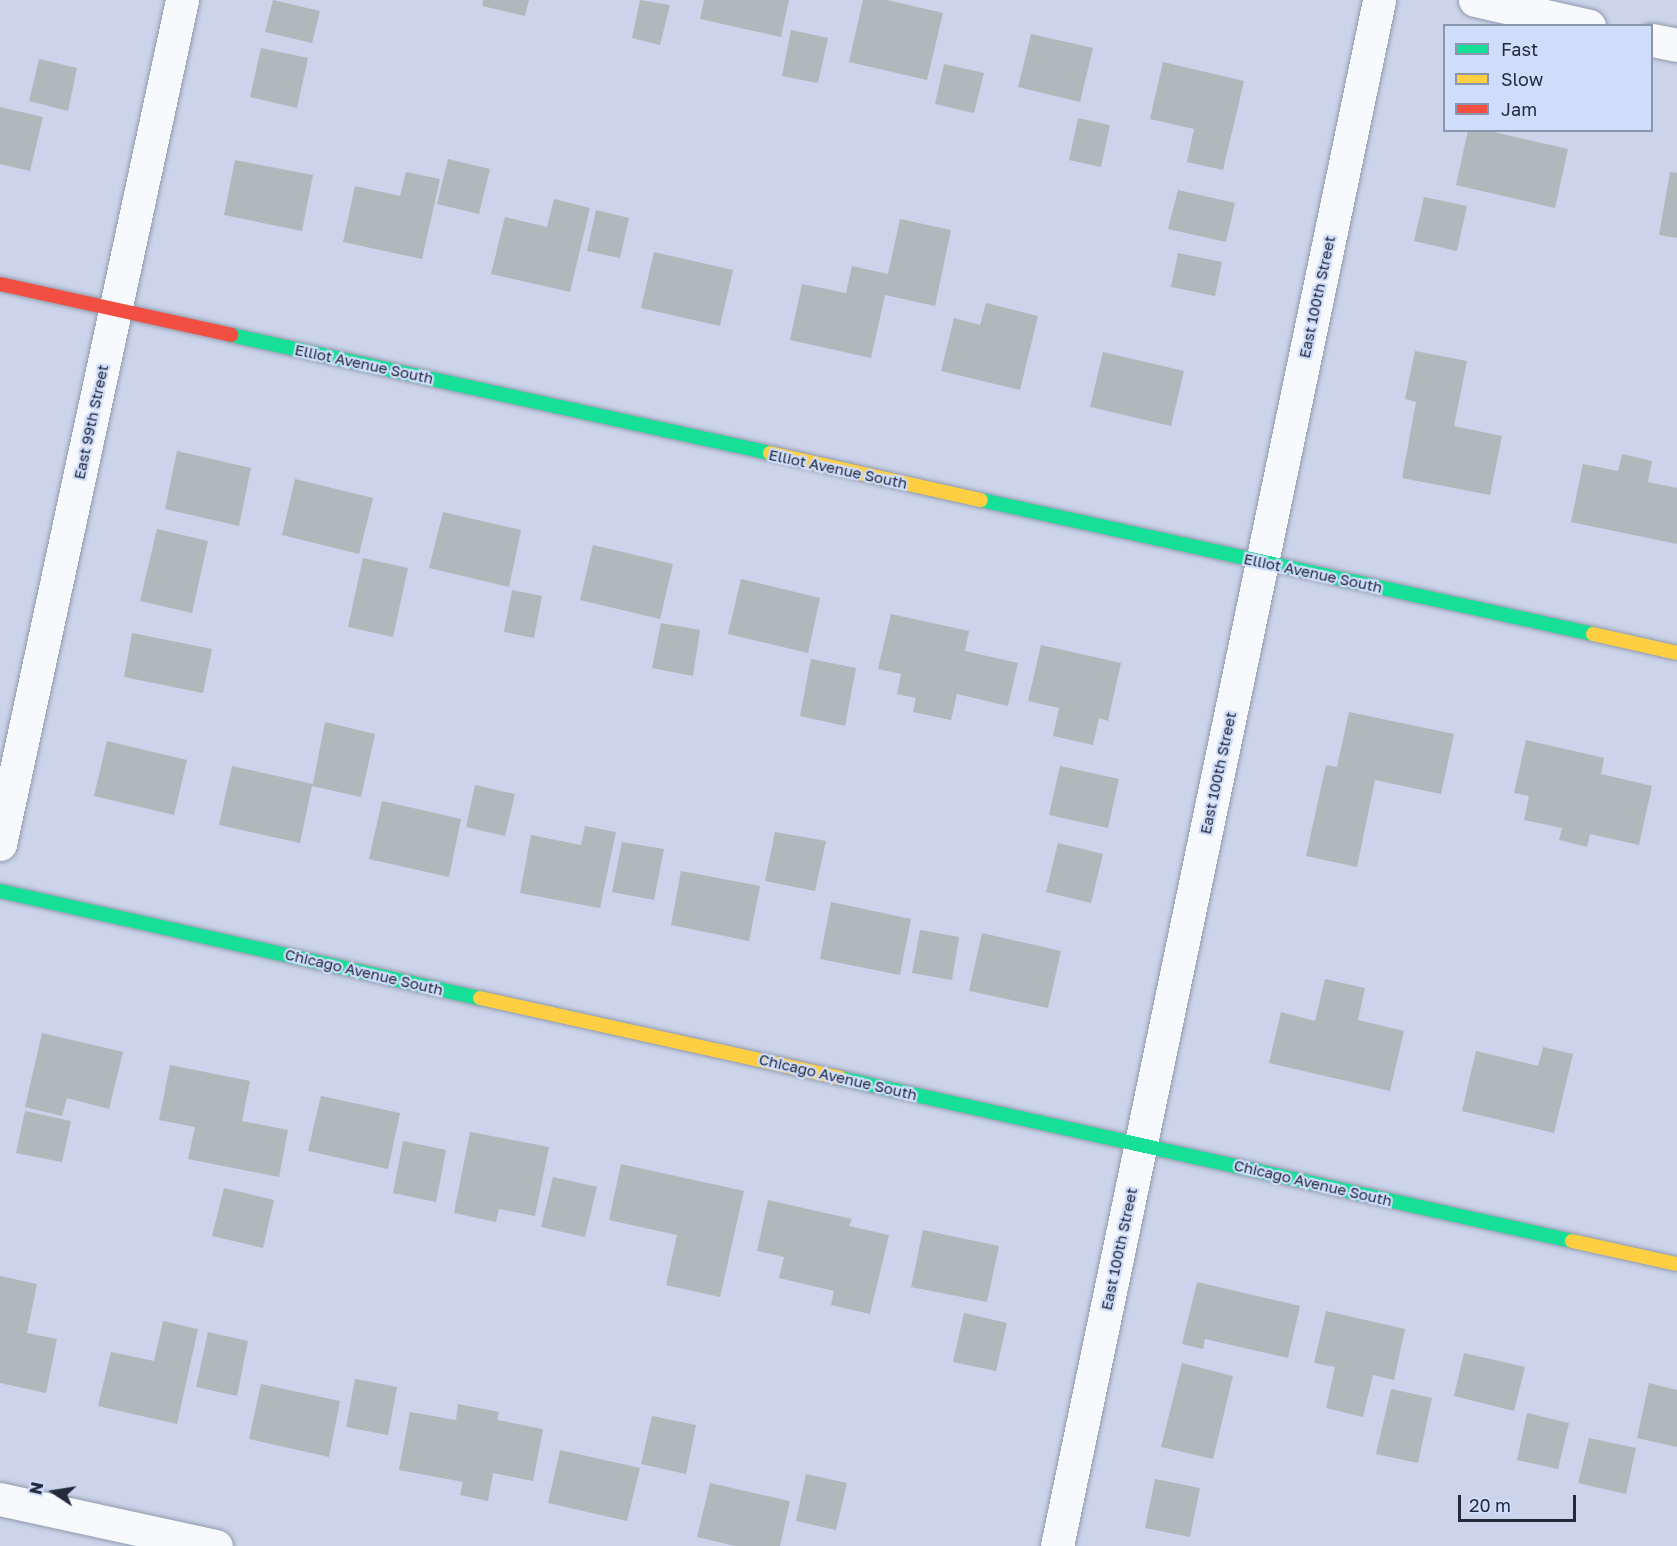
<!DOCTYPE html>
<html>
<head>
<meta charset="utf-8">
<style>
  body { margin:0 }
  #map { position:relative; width:1677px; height:1546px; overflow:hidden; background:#cbd4ea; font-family:"Golos Text",sans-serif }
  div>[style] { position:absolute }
  .building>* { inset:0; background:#adb9bb }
  .roads { filter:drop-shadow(0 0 2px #929aac) drop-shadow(0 0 2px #929aac) }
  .street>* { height:33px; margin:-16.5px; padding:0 16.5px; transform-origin:16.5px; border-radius:16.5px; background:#f7f9fc }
  .fast>* { height:14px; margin:-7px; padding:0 7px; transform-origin:7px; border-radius:7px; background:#16e098 }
  .slow>* { height:14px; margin:-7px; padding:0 7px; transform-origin:7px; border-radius:7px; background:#ffcf43 }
  .jam>* { height:14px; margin:-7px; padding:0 7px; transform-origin:7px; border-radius:7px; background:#f24e42 }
  span { translate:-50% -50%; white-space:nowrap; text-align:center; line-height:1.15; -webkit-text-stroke:4.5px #cfdcfa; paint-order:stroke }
  .street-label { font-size:15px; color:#222a3c }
  .legend { position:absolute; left:1443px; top:24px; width:210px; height:108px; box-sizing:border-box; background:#cfdcfa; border:2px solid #8a95ae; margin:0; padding:8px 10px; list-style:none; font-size:18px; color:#222a3c }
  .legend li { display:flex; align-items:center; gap:12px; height:30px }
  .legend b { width:30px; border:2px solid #8a95ae }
  .north { position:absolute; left:24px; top:1462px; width:60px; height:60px; -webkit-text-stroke:4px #cfdcfa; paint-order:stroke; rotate:282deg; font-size:16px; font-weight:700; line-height:24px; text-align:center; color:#222a3c }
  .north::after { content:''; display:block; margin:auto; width:21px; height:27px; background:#222a3c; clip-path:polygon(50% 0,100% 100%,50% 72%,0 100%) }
  .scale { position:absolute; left:1458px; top:1495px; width:118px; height:27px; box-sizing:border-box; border:3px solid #222a3c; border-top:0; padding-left:8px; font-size:18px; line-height:21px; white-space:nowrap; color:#222a3c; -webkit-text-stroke:4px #cfdcfa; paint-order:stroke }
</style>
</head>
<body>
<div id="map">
  <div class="building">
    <div style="clip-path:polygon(273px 0,320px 11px,312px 43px,265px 32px)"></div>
    <div style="clip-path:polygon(483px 0,529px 0,525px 16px,482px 6px)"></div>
    <div style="clip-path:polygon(640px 0,670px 5px,660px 45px,632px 38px)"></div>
    <div style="clip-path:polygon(704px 0,789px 0,781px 37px,700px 19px)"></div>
    <div style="clip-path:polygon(863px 0,887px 0,943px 13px,927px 80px,849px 62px)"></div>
    <div style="clip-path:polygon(791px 30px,828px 38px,818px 83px,782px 76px)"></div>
    <div style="clip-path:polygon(1031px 34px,1093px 48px,1080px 102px,1018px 87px)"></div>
    <div style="clip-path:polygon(261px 48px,308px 58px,297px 108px,250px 97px)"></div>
    <div style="clip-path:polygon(39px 59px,77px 68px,68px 111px,29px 101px)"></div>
    <div style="clip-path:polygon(1163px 62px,1244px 81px,1223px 170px,1187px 162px,1194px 129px,1150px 119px)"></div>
    <div style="clip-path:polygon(944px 64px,984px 73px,974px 113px,935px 104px)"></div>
    <div style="clip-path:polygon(0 107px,43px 117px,30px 171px,0 164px)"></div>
    <div style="clip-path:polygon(1078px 118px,1110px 125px,1101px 167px,1069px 160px)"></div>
    <div style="clip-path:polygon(1468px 130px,1485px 130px,1568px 149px,1555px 208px,1456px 185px)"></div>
    <div style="clip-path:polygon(448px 159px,490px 169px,479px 214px,437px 204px)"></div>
    <div style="clip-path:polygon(235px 160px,313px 175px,302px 231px,224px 215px)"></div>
    <div style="clip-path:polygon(406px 172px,440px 179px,422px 259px,343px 242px,355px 186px,400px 196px)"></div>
    <div style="clip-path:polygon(1670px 172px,1677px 173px,1677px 238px,1659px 235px)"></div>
    <div style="clip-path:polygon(1178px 190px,1235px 203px,1226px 242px,1168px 229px)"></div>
    <div style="clip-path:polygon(1424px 197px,1467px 206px,1457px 251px,1414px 241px)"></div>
    <div style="clip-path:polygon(554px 199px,590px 208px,570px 292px,491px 274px,505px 217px,547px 227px)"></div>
    <div style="clip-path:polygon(596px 210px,629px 218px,620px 258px,587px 251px)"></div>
    <div style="clip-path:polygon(900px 219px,951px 230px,935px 306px,885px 295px,871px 358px,790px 340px,802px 284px,846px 293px,852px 266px,888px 274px)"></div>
    <div style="clip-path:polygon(654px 252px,733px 270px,720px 326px,641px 308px)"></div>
    <div style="clip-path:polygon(1178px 253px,1222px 262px,1215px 296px,1171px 287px)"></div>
    <div style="clip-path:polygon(986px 303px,1038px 316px,1020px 390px,941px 371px,954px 318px,980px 325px)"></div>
    <div style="clip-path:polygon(1415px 351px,1467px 361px,1454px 426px,1502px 436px,1490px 495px,1402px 478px,1416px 402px,1405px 399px)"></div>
    <div style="clip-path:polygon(1103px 352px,1184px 371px,1171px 426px,1090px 407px)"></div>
    <div style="clip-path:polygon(177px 451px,251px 468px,239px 526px,165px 509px)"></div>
    <div style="clip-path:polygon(1622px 454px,1652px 461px,1648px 482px,1677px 488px,1677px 544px,1571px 522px,1583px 464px,1618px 471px)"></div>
    <div style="clip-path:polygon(295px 479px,373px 498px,359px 554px,282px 535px)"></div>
    <div style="clip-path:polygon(443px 512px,521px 530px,509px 587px,429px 568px)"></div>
    <div style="clip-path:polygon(157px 529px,208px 541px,192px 613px,140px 601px)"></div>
    <div style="clip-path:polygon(593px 545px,673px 564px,660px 619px,580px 600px)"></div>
    <div style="clip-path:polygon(363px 558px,408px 568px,393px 637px,348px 627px)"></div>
    <div style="clip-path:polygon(741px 579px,820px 598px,808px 653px,728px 634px)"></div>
    <div style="clip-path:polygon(512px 590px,542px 596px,534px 638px,504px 632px)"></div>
    <div style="clip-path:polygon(891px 614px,969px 631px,965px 651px,1018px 663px,1008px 706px,957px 694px,951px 720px,913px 712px,916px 698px,897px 694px,901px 674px,878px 669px)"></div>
    <div style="clip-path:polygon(661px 623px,700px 630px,693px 676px,652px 668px)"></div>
    <div style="clip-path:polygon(132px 633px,212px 649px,203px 693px,124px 677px)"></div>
    <div style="clip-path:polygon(1041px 645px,1121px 663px,1108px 721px,1099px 718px,1093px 745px,1053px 736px,1059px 708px,1028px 701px)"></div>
    <div style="clip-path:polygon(811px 659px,856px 668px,845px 726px,800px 716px)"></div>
    <div style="clip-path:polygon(1349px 712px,1454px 734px,1441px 794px,1375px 780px,1357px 867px,1306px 856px,1326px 765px,1337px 767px)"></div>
    <div style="clip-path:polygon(325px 722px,375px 734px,361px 797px,312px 786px,300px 843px,219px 825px,232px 766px,313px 784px)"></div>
    <div style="clip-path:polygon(1526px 740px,1604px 758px,1601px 774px,1652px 786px,1639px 845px,1590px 834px,1587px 847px,1559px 840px,1562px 828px,1524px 820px,1529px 796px,1514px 793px)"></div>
    <div style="clip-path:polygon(107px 741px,187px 760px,174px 815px,94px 796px)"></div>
    <div style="clip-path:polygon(1060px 766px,1119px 779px,1108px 828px,1049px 815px)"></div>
    <div style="clip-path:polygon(475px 785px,515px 794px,505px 836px,466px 827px)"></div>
    <div style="clip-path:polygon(382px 801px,461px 819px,449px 877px,369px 859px)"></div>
    <div style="clip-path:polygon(585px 826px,616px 832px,600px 908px,520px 893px,531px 835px,581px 845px)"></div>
    <div style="clip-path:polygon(775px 832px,826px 841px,815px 891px,765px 881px)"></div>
    <div style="clip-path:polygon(622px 842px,664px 849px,654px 900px,612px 892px)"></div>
    <div style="clip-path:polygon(1058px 843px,1103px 854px,1091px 903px,1046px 892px)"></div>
    <div style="clip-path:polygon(681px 871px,760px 886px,749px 941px,671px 925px)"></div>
    <div style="clip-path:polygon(831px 902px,911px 919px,900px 975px,820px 959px)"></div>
    <div style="clip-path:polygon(920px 930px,959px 937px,952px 980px,912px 973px)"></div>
    <div style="clip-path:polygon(982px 933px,1061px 951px,1048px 1008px,969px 991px)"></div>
    <div style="clip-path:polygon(1325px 979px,1365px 988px,1358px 1020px,1404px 1031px,1390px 1091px,1269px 1063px,1281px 1012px,1315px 1021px)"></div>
    <div style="clip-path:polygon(42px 1033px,123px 1052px,109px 1109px,67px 1098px,62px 1116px,25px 1107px)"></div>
    <div style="clip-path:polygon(1543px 1047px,1573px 1054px,1554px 1133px,1462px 1111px,1476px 1051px,1538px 1066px)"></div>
    <div style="clip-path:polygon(170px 1065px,250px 1081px,242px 1121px,288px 1130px,279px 1177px,188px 1159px,195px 1127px,159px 1120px)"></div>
    <div style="clip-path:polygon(321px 1096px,400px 1113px,388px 1169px,308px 1151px)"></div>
    <div style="clip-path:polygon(25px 1111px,71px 1121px,62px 1162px,16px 1153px)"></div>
    <div style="clip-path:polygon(470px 1132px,549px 1147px,535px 1216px,499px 1209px,496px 1222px,454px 1213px)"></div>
    <div style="clip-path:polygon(403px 1141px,446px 1150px,436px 1202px,393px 1193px)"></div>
    <div style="clip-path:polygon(621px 1164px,744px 1191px,720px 1297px,666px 1285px,677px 1235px,609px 1220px)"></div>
    <div style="clip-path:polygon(553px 1177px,597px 1187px,585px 1237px,541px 1227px)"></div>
    <div style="clip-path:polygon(224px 1188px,274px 1200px,263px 1248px,212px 1236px)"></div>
    <div style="clip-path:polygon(768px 1200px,852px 1219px,849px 1226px,889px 1235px,870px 1314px,831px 1305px,834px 1291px,779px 1278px,784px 1257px,757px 1251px)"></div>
    <div style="clip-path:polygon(923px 1230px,999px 1246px,987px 1302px,911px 1287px)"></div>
    <div style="clip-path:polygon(0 1276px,37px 1284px,27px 1333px,57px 1339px,46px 1393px,0 1383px)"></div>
    <div style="clip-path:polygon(1197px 1282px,1300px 1306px,1288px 1358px,1205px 1339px,1203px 1349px,1182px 1344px)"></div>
    <div style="clip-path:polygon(1326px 1311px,1405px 1329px,1394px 1380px,1373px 1375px,1363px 1417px,1326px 1408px,1335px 1367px,1314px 1363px)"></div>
    <div style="clip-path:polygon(964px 1313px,1007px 1323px,996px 1371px,953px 1362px)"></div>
    <div style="clip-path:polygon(163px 1321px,198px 1329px,177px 1424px,98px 1406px,111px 1352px,154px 1361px)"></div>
    <div style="clip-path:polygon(208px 1332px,248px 1341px,237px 1396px,196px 1387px)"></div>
    <div style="clip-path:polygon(1464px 1353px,1525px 1367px,1514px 1411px,1454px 1396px)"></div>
    <div style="clip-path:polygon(1182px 1363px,1233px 1376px,1213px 1459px,1161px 1447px)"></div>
    <div style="clip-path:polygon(355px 1379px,397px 1387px,388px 1435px,346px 1427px)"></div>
    <div style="clip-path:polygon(1649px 1383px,1677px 1390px,1677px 1447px,1637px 1438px)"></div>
    <div style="clip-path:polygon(261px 1384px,340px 1401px,329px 1457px,249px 1439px)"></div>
    <div style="clip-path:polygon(1391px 1389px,1432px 1398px,1418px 1463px,1376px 1454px)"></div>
    <div style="clip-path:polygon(458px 1404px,499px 1412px,497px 1420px,543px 1429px,533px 1481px,493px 1473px,488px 1501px,460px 1495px,463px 1482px,399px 1470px,410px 1412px,456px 1420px)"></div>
    <div style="clip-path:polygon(1527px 1413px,1569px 1423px,1558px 1469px,1517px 1460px)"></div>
    <div style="clip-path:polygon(652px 1416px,696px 1425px,686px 1474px,641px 1464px)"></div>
    <div style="clip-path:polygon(1589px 1438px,1636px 1448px,1626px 1494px,1578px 1483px)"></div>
    <div style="clip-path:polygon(560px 1450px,640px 1468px,627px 1521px,548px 1503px)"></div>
    <div style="clip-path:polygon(806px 1474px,847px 1483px,836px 1530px,796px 1521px)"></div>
    <div style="clip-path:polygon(1155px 1479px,1200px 1488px,1190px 1537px,1145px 1528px)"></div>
    <div style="clip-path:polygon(710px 1483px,790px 1501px,780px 1546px,735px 1546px,697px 1537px)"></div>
  </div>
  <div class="roads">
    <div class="street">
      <div style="left:1475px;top:0;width:117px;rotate:12.8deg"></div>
      <div style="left:1652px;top:40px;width:25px;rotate:11deg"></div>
      <div style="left:0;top:844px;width:863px;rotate:-77.83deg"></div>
      <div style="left:0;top:1499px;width:221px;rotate:12.3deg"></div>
      <div style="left:1057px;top:1546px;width:1579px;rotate:-78.23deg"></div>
    </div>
    <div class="fast">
      <div style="left:231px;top:335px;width:552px;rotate:12.35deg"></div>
      <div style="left:981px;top:500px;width:626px;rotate:12.35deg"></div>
      <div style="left:0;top:891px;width:492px;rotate:12.6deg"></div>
      <div style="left:840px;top:1078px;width:750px;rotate:12.55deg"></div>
    </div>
    <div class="slow">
      <div style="left:770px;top:453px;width:216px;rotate:12.6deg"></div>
      <div style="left:1593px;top:634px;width:86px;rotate:12.7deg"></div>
      <div style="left:480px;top:998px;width:369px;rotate:12.5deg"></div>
      <div style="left:1572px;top:1241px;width:107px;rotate:12.4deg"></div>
    </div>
    <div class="jam">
      <div style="left:0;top:284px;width:237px;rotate:12.4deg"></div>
    </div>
  </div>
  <div class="street-label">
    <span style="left:1317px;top:297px;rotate:-78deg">East 100th Street</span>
    <span style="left:364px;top:364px;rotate:12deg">Elliot Avenue South</span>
    <span style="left:91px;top:422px;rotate:-78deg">East 99th Street</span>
    <span style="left:838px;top:469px;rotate:12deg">Elliot Avenue South</span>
    <span style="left:1313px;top:573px;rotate:12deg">Elliot Avenue South</span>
    <span style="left:1218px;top:773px;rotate:-78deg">East 100th Street</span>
    <span style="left:364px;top:972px;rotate:13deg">Chicago Avenue South</span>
    <span style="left:838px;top:1077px;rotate:13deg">Chicago Avenue South</span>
    <span style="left:1313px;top:1183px;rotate:13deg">Chicago Avenue South</span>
    <span style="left:1119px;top:1249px;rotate:-78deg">East 100th Street</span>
  </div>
  <ul class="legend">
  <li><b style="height:8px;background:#16e098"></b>Fast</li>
  <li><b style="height:8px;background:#ffcf43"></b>Slow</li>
  <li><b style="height:8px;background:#f24e42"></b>Jam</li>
  </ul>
  <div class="north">N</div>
  <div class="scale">20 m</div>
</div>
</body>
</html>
